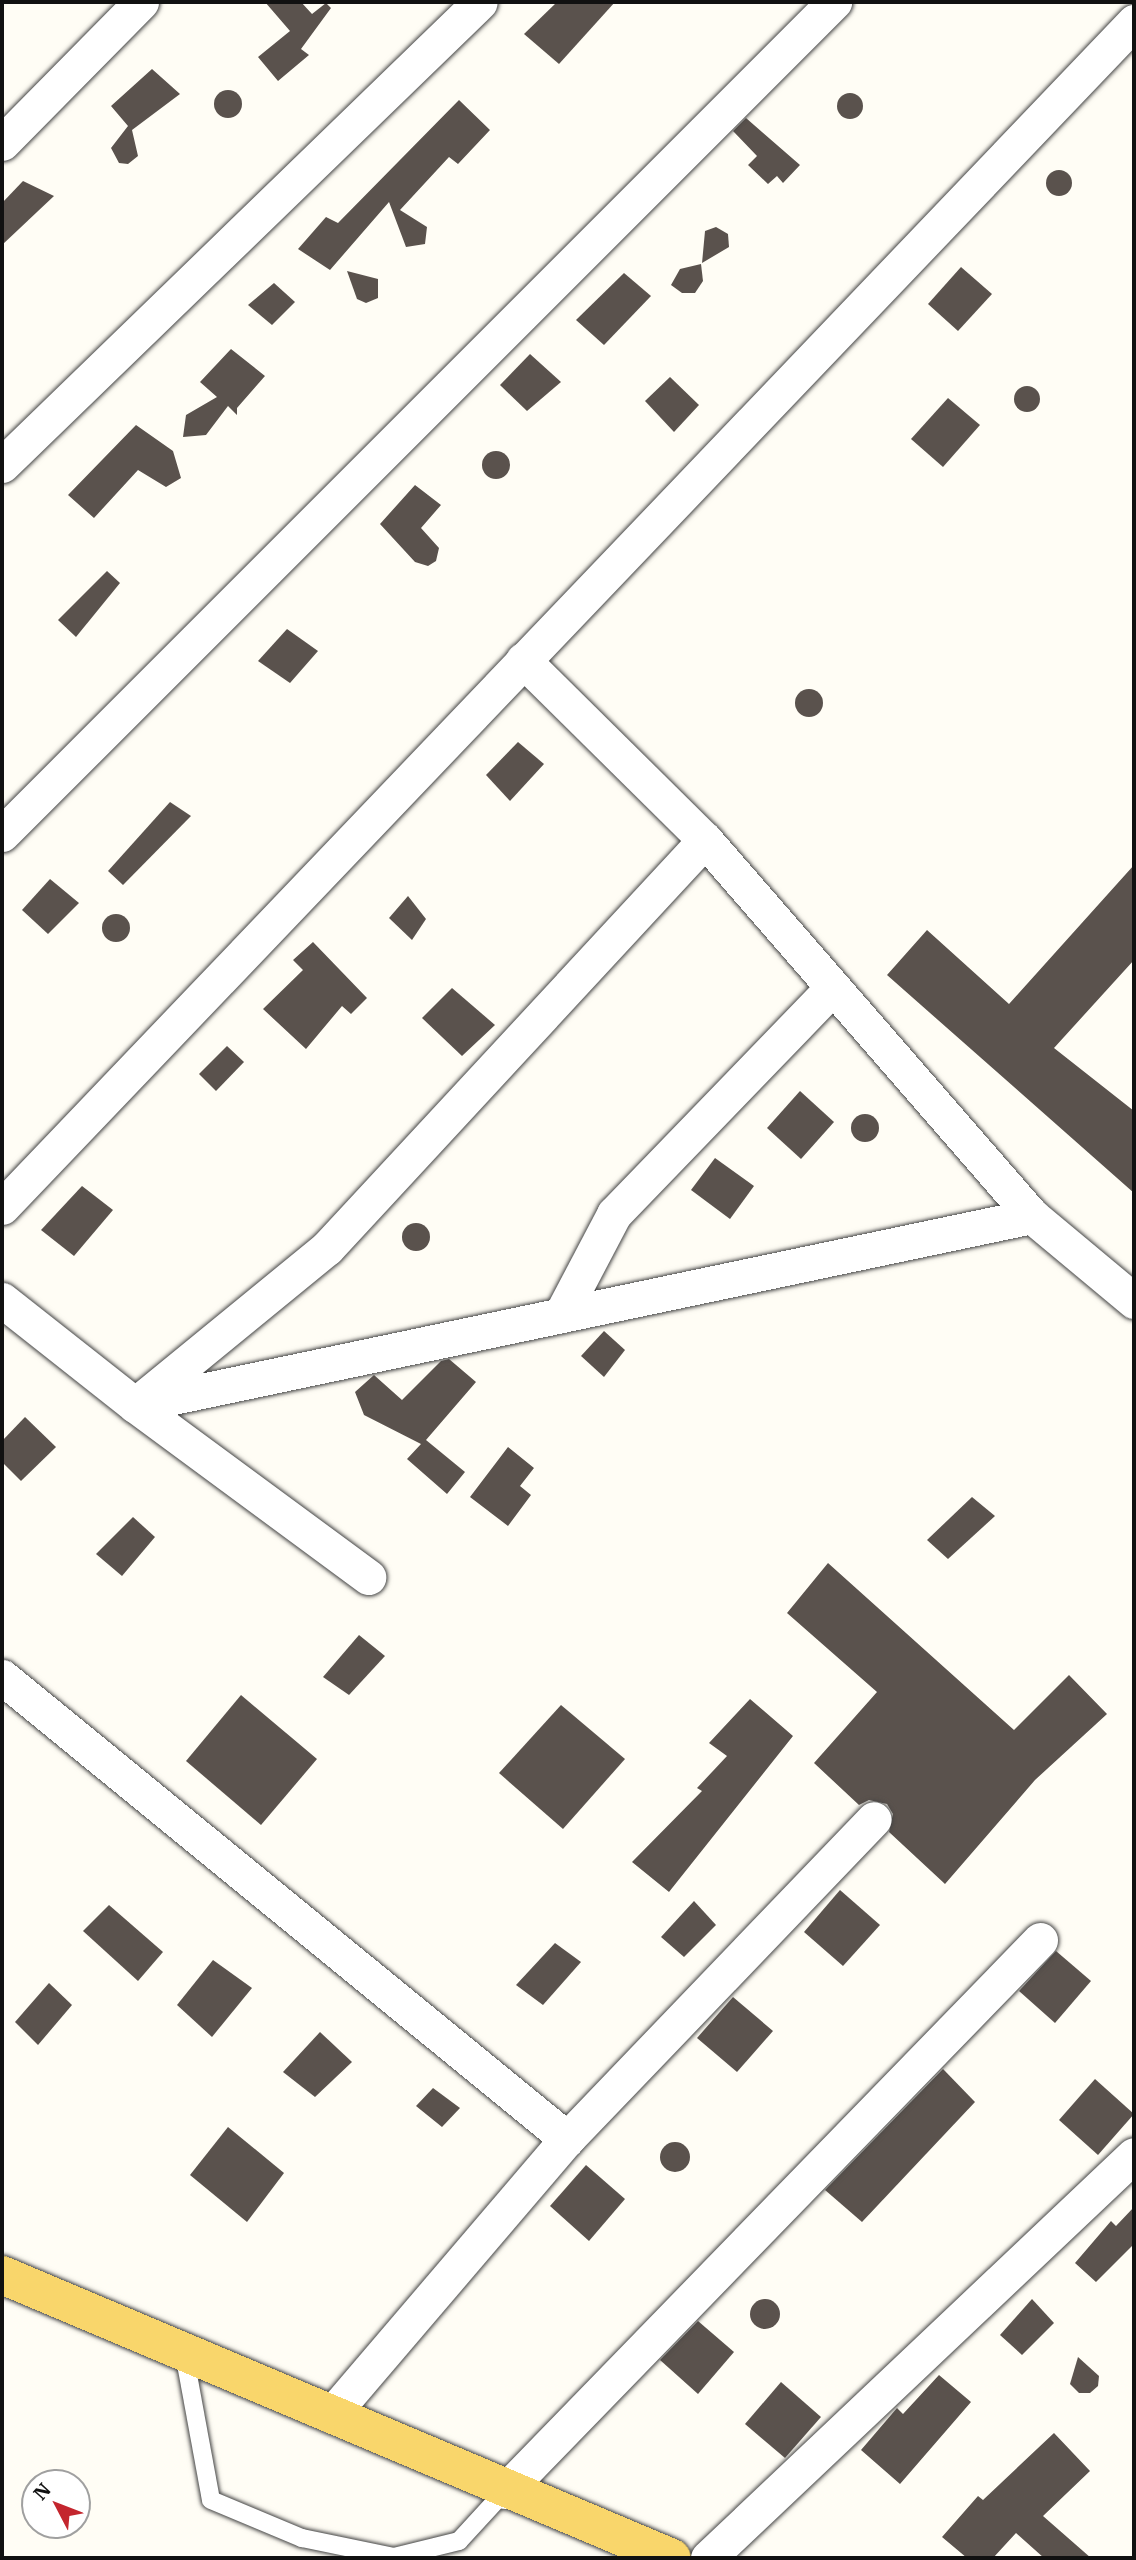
<!DOCTYPE html>
<html>
<head>
<meta charset="utf-8">
<style>
  body { margin:0 }
  #map { position:relative; width:1136px; height:2560px; overflow:hidden; background:#fffdf5; font-family:"IBM Plex Serif",serif }
  div>[style] { position:absolute }
  .building>* { inset:0; background:#5a524d }
  .round { border-radius:50% }
  .roads { filter:drop-shadow(0 0 2px #444) drop-shadow(0 0 2px #444) }
  .service>* { height:18px; margin:-9px; padding:0 9px; transform-origin:9px; border-radius:9px; background:#fff }
  .minor>* { height:35px; margin:-17.5px; padding:0 17.5px; transform-origin:17.5px; border-radius:17.5px; background:#fff }
  .primary>* { height:38px; margin:-19px; padding:0 19px; transform-origin:19px; border-radius:19px; background:#f9d66b }
  span { translate:-50% -50%; white-space:nowrap; text-align:center; line-height:1.15; -webkit-text-stroke:7px #fff; paint-order:stroke }
  .frame { position:absolute; inset:0; border:4px solid #111; pointer-events:none }
  .north { position:absolute; left:21px; top:2469px; width:70px; height:70px; box-sizing:border-box; background:#fff; border:2px solid #a0a0a0; border-radius:50%; rotate:312deg; font-size:19px; font-weight:700; line-height:28px; text-align:center; color:#111 }
  .north::after { content:''; display:block; margin:auto; width:24px; height:32px; background:#c4262e; clip-path:polygon(50% 0,100% 100%,50% 72%,0 100%) }
</style>
</head>
<body>
<div id="map">
  <div class="building">
    <div style="clip-path:polygon(265px 2px,301px 2px,312px 14px,326px 3px,331px 8px,301px 49px,309px 55px,278px 81px,258px 57px,290px 31px)"></div>
    <div style="clip-path:polygon(557px 2px,615px 2px,559px 64px,524px 34px)"></div>
    <div style="clip-path:polygon(152px 69px,180px 94px,132px 130px,138px 156px,128px 164px,119px 163px,111px 148px,128px 126px,111px 106px)"></div>
    <div class="round" style="left:214px;top:90px;width:28px;height:28px"></div>
    <div class="round" style="left:837px;top:93px;width:26px;height:26px"></div>
    <div style="clip-path:polygon(459px 100px,490px 130px,458px 164px,449px 157px,400px 210px,427px 227px,425px 244px,406px 247px,389px 202px,330px 270px,298px 249px,326px 217px,338px 223px)"></div>
    <div style="clip-path:polygon(746px 118px,800px 165px,783px 183px,777px 176px,768px 184px,748px 165px,757px 156px,733px 131px)"></div>
    <div class="round" style="left:1046px;top:170px;width:26px;height:26px"></div>
    <div style="clip-path:polygon(23px 181px,54px 196px,2px 245px,2px 203px)"></div>
    <div style="clip-path:polygon(716px 227px,728px 234px,729px 247px,702px 263px,705px 231px)"></div>
    <div style="clip-path:polygon(701px 264px,703px 281px,695px 293px,682px 293px,671px 285px,680px 269px)"></div>
    <div style="clip-path:polygon(961px 267px,992px 294px,958px 331px,928px 304px)"></div>
    <div style="clip-path:polygon(347px 271px,378px 279px,378px 298px,366px 303px,357px 299px)"></div>
    <div style="clip-path:polygon(624px 273px,651px 296px,604px 345px,576px 320px)"></div>
    <div style="clip-path:polygon(274px 283px,295px 302px,272px 325px,248px 305px)"></div>
    <div style="clip-path:polygon(231px 349px,265px 376px,237px 408px,237px 415px,228px 406px,206px 435px,183px 437px,186px 415px,217px 397px,200px 382px)"></div>
    <div style="clip-path:polygon(530px 354px,561px 382px,527px 411px,500px 385px)"></div>
    <div style="clip-path:polygon(670px 377px,699px 405px,674px 432px,645px 401px)"></div>
    <div class="round" style="left:1014px;top:386px;width:26px;height:26px"></div>
    <div style="clip-path:polygon(948px 398px,980px 425px,943px 467px,911px 439px)"></div>
    <div style="clip-path:polygon(136px 425px,173px 451px,181px 478px,166px 487px,138px 470px,94px 518px,68px 495px)"></div>
    <div class="round" style="left:482px;top:451px;width:28px;height:28px"></div>
    <div style="clip-path:polygon(415px 485px,441px 505px,421px 528px,439px 548px,436px 561px,428px 566px,415px 562px,380px 524px)"></div>
    <div style="clip-path:polygon(107px 571px,120px 583px,76px 637px,58px 620px)"></div>
    <div style="clip-path:polygon(287px 629px,318px 651px,290px 683px,258px 661px)"></div>
    <div class="round" style="left:795px;top:689px;width:28px;height:28px"></div>
    <div style="clip-path:polygon(518px 742px,544px 764px,510px 801px,486px 775px)"></div>
    <div style="clip-path:polygon(170px 802px,191px 816px,123px 885px,108px 871px)"></div>
    <div style="clip-path:polygon(1134px 865px,1134px 960px,1054px 1048px,1134px 1111px,1134px 1193px,887px 975px,927px 930px,1009px 1004px)"></div>
    <div style="clip-path:polygon(50px 879px,79px 903px,48px 934px,22px 910px)"></div>
    <div style="clip-path:polygon(408px 896px,426px 919px,412px 940px,389px 918px)"></div>
    <div class="round" style="left:102px;top:914px;width:28px;height:28px"></div>
    <div style="clip-path:polygon(313px 942px,367px 998px,351px 1014px,342px 1006px,306px 1049px,263px 1009px,303px 970px,293px 960px)"></div>
    <div style="clip-path:polygon(452px 988px,495px 1025px,462px 1056px,422px 1018px)"></div>
    <div style="clip-path:polygon(227px 1046px,244px 1062px,216px 1091px,199px 1074px)"></div>
    <div style="clip-path:polygon(800px 1091px,834px 1122px,801px 1159px,767px 1128px)"></div>
    <div class="round" style="left:851px;top:1114px;width:28px;height:28px"></div>
    <div style="clip-path:polygon(715px 1158px,754px 1186px,730px 1219px,691px 1190px)"></div>
    <div style="clip-path:polygon(82px 1186px,113px 1210px,74px 1256px,41px 1230px)"></div>
    <div class="round" style="left:402px;top:1223px;width:28px;height:28px"></div>
    <div style="clip-path:polygon(604px 1331px,625px 1350px,604px 1377px,581px 1356px)"></div>
    <div style="clip-path:polygon(449px 1359px,476px 1382px,426px 1440px,465px 1472px,447px 1494px,407px 1459px,421px 1444px,364px 1415px,355px 1392px,374px 1375px,402px 1400px,441px 1361px)"></div>
    <div style="clip-path:polygon(25px 1417px,56px 1447px,21px 1481px,2px 1462px,2px 1441px)"></div>
    <div style="clip-path:polygon(508px 1447px,534px 1468px,520px 1486px,531px 1495px,508px 1526px,470px 1497px)"></div>
    <div style="clip-path:polygon(972px 1497px,995px 1516px,948px 1559px,927px 1540px)"></div>
    <div style="clip-path:polygon(133px 1517px,155px 1537px,122px 1576px,96px 1554px)"></div>
    <div style="clip-path:polygon(828px 1563px,1014px 1730px,1069px 1675px,1107px 1714px,1035px 1780px,945px 1884px,889px 1832px,893px 1814px,887px 1804px,869px 1800px,859px 1805px,814px 1763px,877px 1692px,787px 1613px)"></div>
    <div style="clip-path:polygon(359px 1635px,385px 1656px,349px 1695px,323px 1677px)"></div>
    <div style="clip-path:polygon(241px 1695px,317px 1759px,261px 1825px,186px 1761px)"></div>
    <div style="clip-path:polygon(750px 1699px,793px 1736px,669px 1892px,632px 1862px,702px 1791px,697px 1788px,727px 1756px,709px 1743px)"></div>
    <div style="clip-path:polygon(561px 1705px,625px 1759px,563px 1829px,499px 1773px)"></div>
    <div style="clip-path:polygon(840px 1890px,880px 1925px,843px 1966px,804px 1932px)"></div>
    <div style="clip-path:polygon(694px 1901px,716px 1925px,684px 1957px,661px 1937px)"></div>
    <div style="clip-path:polygon(109px 1905px,163px 1952px,138px 1981px,83px 1931px)"></div>
    <div style="clip-path:polygon(555px 1943px,581px 1962px,543px 2005px,516px 1985px)"></div>
    <div style="clip-path:polygon(1056px 1951px,1091px 1981px,1055px 2023px,1019px 1991px)"></div>
    <div style="clip-path:polygon(213px 1960px,252px 1988px,212px 2037px,177px 2005px)"></div>
    <div style="clip-path:polygon(49px 1983px,72px 2005px,38px 2045px,15px 2022px)"></div>
    <div style="clip-path:polygon(733px 1997px,773px 2031px,737px 2072px,697px 2038px)"></div>
    <div style="clip-path:polygon(320px 2032px,352px 2062px,315px 2097px,283px 2072px)"></div>
    <div style="clip-path:polygon(943px 2069px,975px 2102px,862px 2222px,825px 2190px)"></div>
    <div style="clip-path:polygon(1095px 2079px,1134px 2114px,1098px 2155px,1059px 2120px)"></div>
    <div style="clip-path:polygon(433px 2088px,460px 2108px,442px 2127px,416px 2106px)"></div>
    <div style="clip-path:polygon(228px 2127px,284px 2173px,247px 2222px,190px 2175px)"></div>
    <div class="round" style="left:660px;top:2142px;width:30px;height:30px"></div>
    <div style="clip-path:polygon(586px 2165px,625px 2199px,589px 2241px,550px 2206px)"></div>
    <div style="clip-path:polygon(1134px 2207px,1134px 2244px,1096px 2282px,1075px 2263px,1111px 2221px,1116px 2226px)"></div>
    <div style="clip-path:polygon(1032px 2299px,1054px 2323px,1022px 2355px,1000px 2335px)"></div>
    <div class="round" style="left:750px;top:2299px;width:30px;height:30px"></div>
    <div style="clip-path:polygon(698px 2321px,734px 2352px,698px 2394px,660px 2360px)"></div>
    <div style="clip-path:polygon(1078px 2357px,1099px 2376px,1098px 2386px,1090px 2393px,1079px 2393px,1070px 2384px)"></div>
    <div style="clip-path:polygon(939px 2375px,971px 2402px,900px 2484px,861px 2450px,897px 2408px,903px 2414px)"></div>
    <div style="clip-path:polygon(781px 2382px,821px 2417px,785px 2458px,745px 2424px)"></div>
    <div style="clip-path:polygon(1054px 2433px,1090px 2471px,1043px 2516px,1091px 2558px,1044px 2558px,1016px 2533px,993px 2558px,967px 2558px,942px 2537px,978px 2496px,983px 2500px)"></div>
  </div>
  <div class="roads">
    <div class="service">
      <div style="left:184px;top:2353px;width:149px;rotate:79.6deg"></div>
      <div style="left:211px;top:2500px;width:99px;rotate:22.7deg"></div>
      <div style="left:302px;top:2538px;width:94px;rotate:11.7deg"></div>
      <div style="left:394px;top:2557px;width:67px;rotate:-13.8deg"></div>
      <div style="left:459px;top:2541px;width:68px;rotate:-47.4deg"></div>
    </div>
    <div class="minor">
      <div style="left:2px;top:143px;width:198px;rotate:-45.4deg"></div>
      <div style="left:2px;top:465px;width:665px;rotate:-44.09deg"></div>
      <div style="left:523px;top:660px;width:256px;rotate:44.7deg"></div>
      <div style="left:705px;top:840px;width:498px;rotate:49deg"></div>
      <div style="left:1032px;top:1216px;width:133px;rotate:39.8deg"></div>
      <div style="left:2px;top:834px;width:1177px;rotate:-45deg"></div>
      <div style="left:2px;top:1207px;width:1639px;rotate:-46.31deg"></div>
      <div style="left:2px;top:1300px;width:169px;rotate:38.3deg"></div>
      <div style="left:135px;top:1405px;width:290px;rotate:36.4deg"></div>
      <div style="left:561px;top:1315px;width:114px;rotate:-62.3deg"></div>
      <div style="left:614px;top:1214px;width:315px;rotate:-46deg"></div>
      <div style="left:140px;top:1401px;width:242px;rotate:-39.3deg"></div>
      <div style="left:327px;top:1248px;width:556px;rotate:-47.19deg"></div>
      <div style="left:135px;top:1405px;width:917px;rotate:-11.9deg"></div>
      <div style="left:2px;top:1677px;width:730px;rotate:39.27deg"></div>
      <div style="left:331px;top:2415px;width:363px;rotate:-49.5deg"></div>
      <div style="left:567px;top:2139px;width:443px;rotate:-46.2deg"></div>
      <div style="left:505px;top:2491px;width:768px;rotate:-45.84deg"></div>
      <div style="left:708px;top:2558px;width:586px;rotate:-43.41deg"></div>
    </div>
    <div class="primary">
      <div style="left:2px;top:2275px;width:727px;rotate:22.9deg"></div>
    </div>
  </div>
  <div class="frame"></div>
  <div class="north">N</div>
</div>
</body>
</html>
